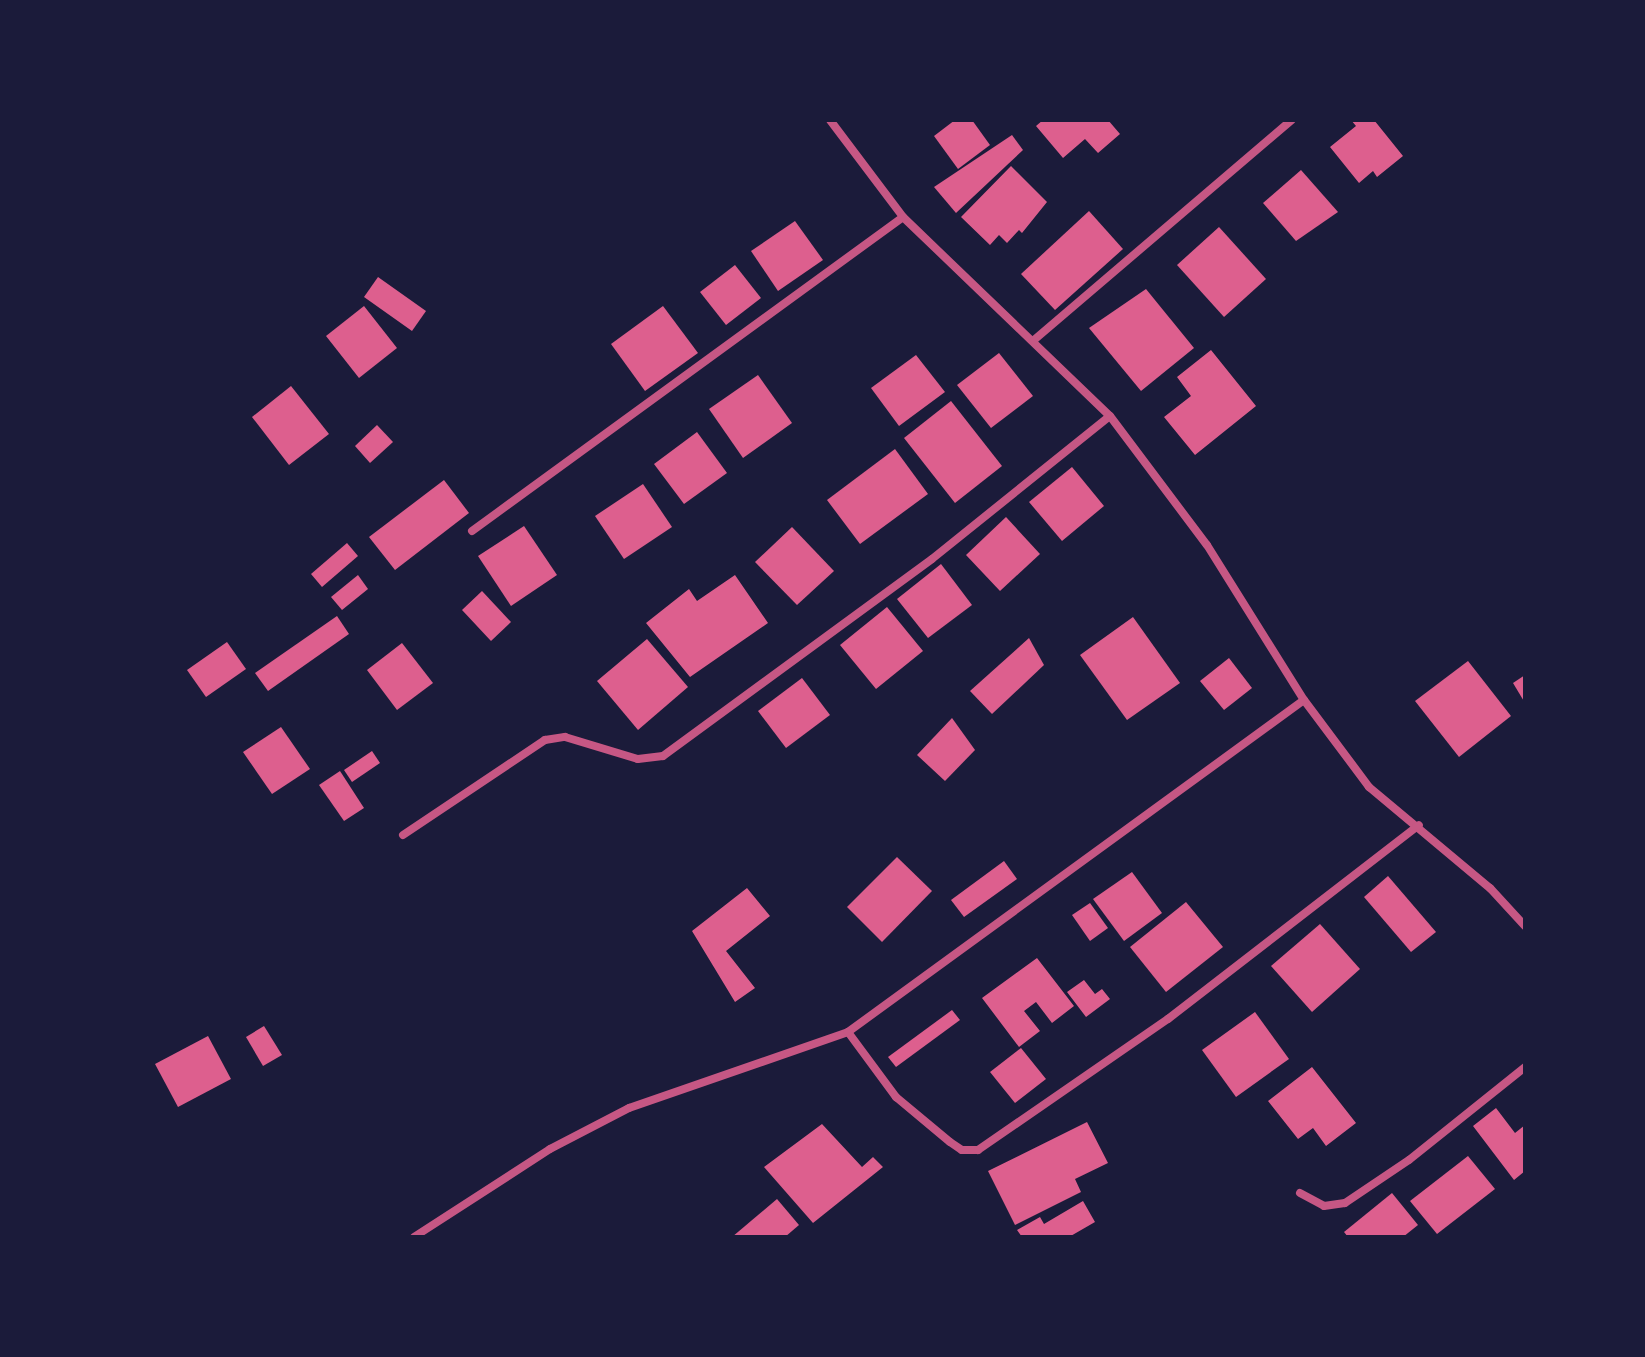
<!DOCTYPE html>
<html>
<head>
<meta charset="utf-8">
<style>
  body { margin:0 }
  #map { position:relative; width:1645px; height:1357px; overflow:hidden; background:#1b1b3a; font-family:Figtree,sans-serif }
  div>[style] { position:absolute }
  .building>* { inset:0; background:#dd5f8e }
  .minor>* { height:8px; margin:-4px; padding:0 4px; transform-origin:4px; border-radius:4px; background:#c65784 }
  span { translate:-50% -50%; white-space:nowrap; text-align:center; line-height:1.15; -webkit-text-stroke:8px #1b1b3a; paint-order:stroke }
  .frame { position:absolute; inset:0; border:122px solid #1b1b3a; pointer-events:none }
</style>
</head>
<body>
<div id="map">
  <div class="building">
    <div style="clip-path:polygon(955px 120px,972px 120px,990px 145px,958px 169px,934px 136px)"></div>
    <div style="clip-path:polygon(1043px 120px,1108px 120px,1120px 134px,1098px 153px,1085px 139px,1063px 158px,1036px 126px)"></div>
    <div style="clip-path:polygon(1351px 120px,1374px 120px,1403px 156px,1377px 177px,1373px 171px,1359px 183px,1330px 147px,1356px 126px)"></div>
    <div style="clip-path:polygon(1012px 135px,1023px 150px,956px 213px,934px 187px)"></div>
    <div style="clip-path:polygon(1011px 166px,1047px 202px,1022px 233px,1019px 230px,1007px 243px,999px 235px,990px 245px,961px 217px)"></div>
    <div style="clip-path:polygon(1301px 170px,1338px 212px,1296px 241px,1263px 203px)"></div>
    <div style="clip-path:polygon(1089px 211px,1123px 249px,1055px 310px,1021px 274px)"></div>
    <div style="clip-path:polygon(795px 221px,823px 260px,778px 291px,751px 251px)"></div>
    <div style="clip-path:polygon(1219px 227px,1266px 279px,1224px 317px,1177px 265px)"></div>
    <div style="clip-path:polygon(735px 265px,761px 298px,726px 325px,700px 292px)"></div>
    <div style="clip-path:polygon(378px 277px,426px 311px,412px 331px,364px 297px)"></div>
    <div style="clip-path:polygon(1146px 289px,1194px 348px,1141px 391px,1089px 328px)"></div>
    <div style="clip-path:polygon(364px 306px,397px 348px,359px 378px,326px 336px)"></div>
    <div style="clip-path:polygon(663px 306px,698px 353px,645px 391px,611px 344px)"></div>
    <div style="clip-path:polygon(1211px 350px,1256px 406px,1195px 455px,1164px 417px,1191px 396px,1177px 377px)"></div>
    <div style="clip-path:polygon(999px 353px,1033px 396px,991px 428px,957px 385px)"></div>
    <div style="clip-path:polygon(916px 355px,945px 392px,899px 426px,871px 388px)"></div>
    <div style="clip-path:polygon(758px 375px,792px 423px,743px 458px,709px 409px)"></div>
    <div style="clip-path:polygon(291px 386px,329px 434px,289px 465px,252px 417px)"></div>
    <div style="clip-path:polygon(951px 401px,1002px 466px,955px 503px,904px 438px)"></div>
    <div style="clip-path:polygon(377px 425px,393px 442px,370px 463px,355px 446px)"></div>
    <div style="clip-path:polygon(697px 432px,727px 473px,684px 504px,654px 464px)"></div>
    <div style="clip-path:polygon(895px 449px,928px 494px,860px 544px,827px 500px)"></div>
    <div style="clip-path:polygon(1072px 467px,1104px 506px,1062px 541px,1029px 502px)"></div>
    <div style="clip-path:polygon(444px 480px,469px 513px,395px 570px,369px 537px)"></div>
    <div style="clip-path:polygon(643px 484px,672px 527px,624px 559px,595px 516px)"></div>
    <div style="clip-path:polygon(1006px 517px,1040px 554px,1000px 591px,966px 555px)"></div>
    <div style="clip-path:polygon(524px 526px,557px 575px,511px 606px,478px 556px)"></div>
    <div style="clip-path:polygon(792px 527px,834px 571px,797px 605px,755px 562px)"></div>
    <div style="clip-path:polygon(347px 543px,358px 556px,322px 587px,311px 574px)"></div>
    <div style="clip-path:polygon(941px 564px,972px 605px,928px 638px,897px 599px)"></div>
    <div style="clip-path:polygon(358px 575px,368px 589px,342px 610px,331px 597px)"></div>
    <div style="clip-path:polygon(735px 575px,768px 623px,690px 677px,646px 623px,689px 589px,697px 601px)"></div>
    <div style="clip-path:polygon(482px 591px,511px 622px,491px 641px,462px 610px)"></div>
    <div style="clip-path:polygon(887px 607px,923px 651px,876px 689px,840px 645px)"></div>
    <div style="clip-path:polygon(337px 616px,349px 634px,268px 691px,255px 673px)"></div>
    <div style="clip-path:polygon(1133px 617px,1180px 683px,1127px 720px,1080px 655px)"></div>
    <div style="clip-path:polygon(1029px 638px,1044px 665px,992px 714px,970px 691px)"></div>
    <div style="clip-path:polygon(647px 639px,688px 687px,638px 730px,597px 681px)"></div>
    <div style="clip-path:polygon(227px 642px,246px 669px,206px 697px,187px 670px)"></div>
    <div style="clip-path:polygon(402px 643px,433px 683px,397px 710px,367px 670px)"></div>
    <div style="clip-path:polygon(1229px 658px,1252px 688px,1224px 710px,1200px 681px)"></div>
    <div style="clip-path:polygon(1468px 661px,1511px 716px,1459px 757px,1415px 701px)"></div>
    <div style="clip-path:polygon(1525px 675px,1525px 703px,1513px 683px)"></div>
    <div style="clip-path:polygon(802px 678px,830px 715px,786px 748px,758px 711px)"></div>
    <div style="clip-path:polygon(952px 718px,975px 750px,945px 781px,917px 755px)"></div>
    <div style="clip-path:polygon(281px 727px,310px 769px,272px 794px,243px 752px)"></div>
    <div style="clip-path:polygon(372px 751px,380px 763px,352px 782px,344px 770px)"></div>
    <div style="clip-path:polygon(340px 771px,364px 808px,344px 821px,319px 785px)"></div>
    <div style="clip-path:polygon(897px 857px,932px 891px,882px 942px,847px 907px)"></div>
    <div style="clip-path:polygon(1004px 861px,1017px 879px,964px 917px,951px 900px)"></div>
    <div style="clip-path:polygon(1132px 872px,1162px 913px,1124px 941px,1093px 899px)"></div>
    <div style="clip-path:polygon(1388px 876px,1436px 932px,1411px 952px,1364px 897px)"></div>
    <div style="clip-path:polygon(747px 888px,770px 916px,726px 951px,755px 988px,735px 1002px,692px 931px)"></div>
    <div style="clip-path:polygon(1186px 902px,1223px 947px,1166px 992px,1130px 947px)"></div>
    <div style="clip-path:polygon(1090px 903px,1108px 928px,1090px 941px,1072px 915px)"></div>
    <div style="clip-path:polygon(1320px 924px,1360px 969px,1312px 1012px,1271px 966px)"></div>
    <div style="clip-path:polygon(1037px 958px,1074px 1006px,1052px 1023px,1036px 1002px,1024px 1011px,1040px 1031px,1019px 1047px,982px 998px)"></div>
    <div style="clip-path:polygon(1084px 980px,1095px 994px,1102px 989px,1110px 999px,1086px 1017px,1067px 992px)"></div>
    <div style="clip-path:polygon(952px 1010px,960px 1020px,896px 1067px,888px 1057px)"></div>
    <div style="clip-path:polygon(1255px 1012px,1289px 1059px,1236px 1097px,1202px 1050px)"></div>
    <div style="clip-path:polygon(264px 1026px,282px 1055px,263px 1066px,246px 1037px)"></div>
    <div style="clip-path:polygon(208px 1036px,231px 1079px,178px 1107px,155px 1064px)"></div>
    <div style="clip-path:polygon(1021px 1048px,1046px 1079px,1015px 1103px,990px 1072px)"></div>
    <div style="clip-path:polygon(1312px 1067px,1356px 1123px,1326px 1146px,1313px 1128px,1298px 1139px,1268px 1101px)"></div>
    <div style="clip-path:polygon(1496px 1108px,1515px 1133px,1525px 1125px,1525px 1171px,1514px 1180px,1473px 1126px)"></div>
    <div style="clip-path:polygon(1087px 1122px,1108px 1163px,1075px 1179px,1081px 1192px,1015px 1225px,988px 1171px)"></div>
    <div style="clip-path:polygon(822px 1124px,862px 1167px,873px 1157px,883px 1167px,813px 1223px,764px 1167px)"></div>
    <div style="clip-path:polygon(1468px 1156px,1495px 1189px,1437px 1234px,1410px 1201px)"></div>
    <div style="clip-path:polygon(1392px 1193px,1418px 1225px,1403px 1237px,1348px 1237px,1344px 1232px)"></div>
    <div style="clip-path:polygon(777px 1199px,799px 1225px,785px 1237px,732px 1237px)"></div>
    <div style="clip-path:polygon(1083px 1201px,1095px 1222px,1069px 1237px,1022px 1237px,1017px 1230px,1040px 1217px,1044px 1224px)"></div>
  </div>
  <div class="minor">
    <div style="left:830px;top:120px;width:121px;rotate:53deg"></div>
    <div style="left:903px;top:217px;width:287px;rotate:43.9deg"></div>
    <div style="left:1110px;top:416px;width:161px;rotate:53.1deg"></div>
    <div style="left:1207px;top:545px;width:183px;rotate:58deg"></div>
    <div style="left:1304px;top:700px;width:109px;rotate:53.2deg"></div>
    <div style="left:1369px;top:787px;width:158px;rotate:39.9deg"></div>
    <div style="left:1490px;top:888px;width:52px;rotate:47.4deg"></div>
    <div style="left:1034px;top:340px;width:339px;rotate:-40.5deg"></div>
    <div style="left:472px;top:531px;width:533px;rotate:-36.07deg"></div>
    <div style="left:403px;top:835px;width:171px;rotate:-33.8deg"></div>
    <div style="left:545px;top:740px;width:20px;rotate:-9deg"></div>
    <div style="left:565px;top:737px;width:76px;rotate:16.8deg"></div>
    <div style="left:638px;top:759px;width:25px;rotate:-7deg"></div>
    <div style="left:663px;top:756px;width:333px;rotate:-36.2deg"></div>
    <div style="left:932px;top:559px;width:228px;rotate:-38.8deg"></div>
    <div style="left:848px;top:1032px;width:81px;rotate:53.6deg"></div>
    <div style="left:896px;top:1097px;width:70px;rotate:39.8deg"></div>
    <div style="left:950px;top:1142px;width:14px;rotate:34deg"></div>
    <div style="left:962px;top:1150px;width:16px"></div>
    <div style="left:978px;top:1150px;width:231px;rotate:-34.6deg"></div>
    <div style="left:1168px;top:1019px;width:317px;rotate:-37.7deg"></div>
    <div style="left:1300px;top:1193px;width:27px;rotate:28deg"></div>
    <div style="left:1324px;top:1206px;width:21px;rotate:-8deg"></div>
    <div style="left:1345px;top:1203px;width:77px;rotate:-33.9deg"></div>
    <div style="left:1409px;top:1160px;width:149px;rotate:-38.7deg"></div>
    <div style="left:414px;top:1237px;width:162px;rotate:-32.9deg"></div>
    <div style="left:550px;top:1149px;width:89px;rotate:-27.4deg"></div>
    <div style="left:629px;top:1108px;width:232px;rotate:-19.1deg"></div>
    <div style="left:848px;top:1032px;width:564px;rotate:-36.06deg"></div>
  </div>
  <div class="frame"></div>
</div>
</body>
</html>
